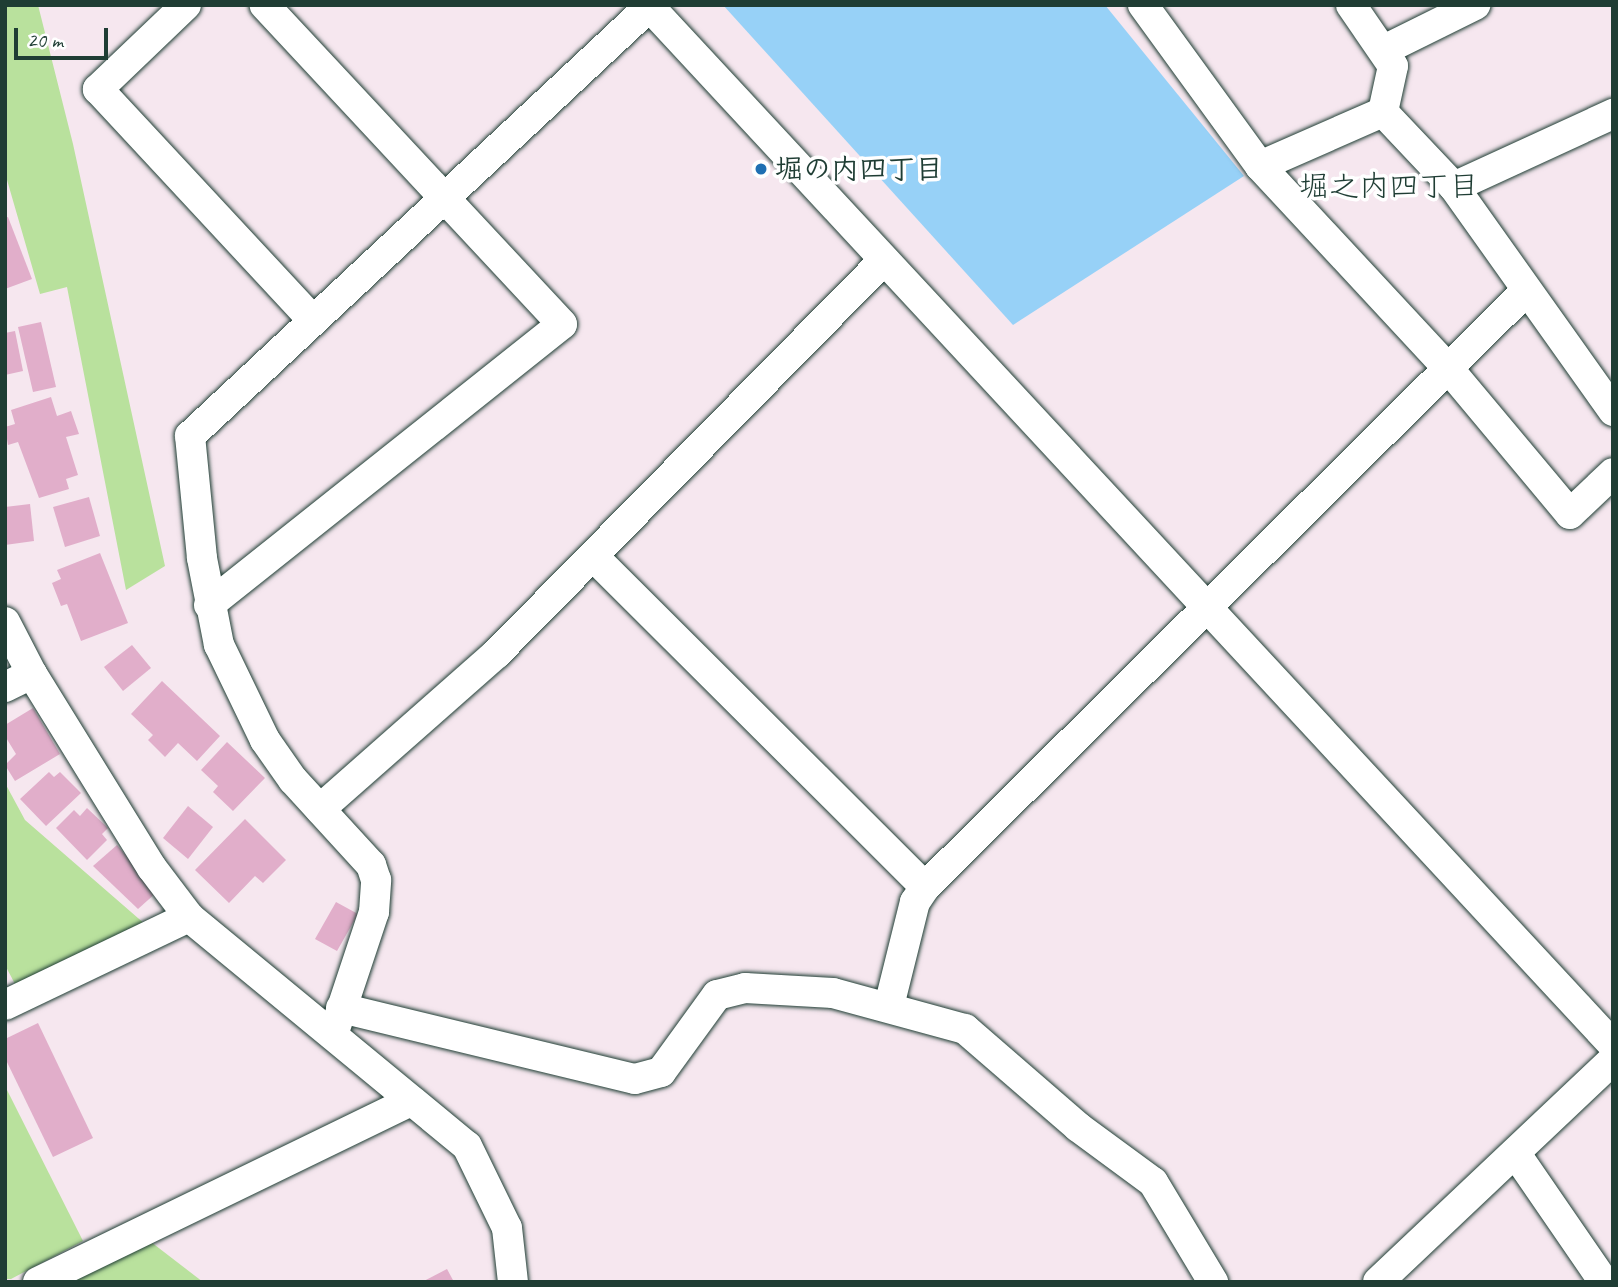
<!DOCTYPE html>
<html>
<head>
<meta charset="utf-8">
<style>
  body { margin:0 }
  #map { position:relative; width:1618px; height:1287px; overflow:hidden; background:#f6e7ef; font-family:Caveat,"Klee One",sans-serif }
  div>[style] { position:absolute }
  .green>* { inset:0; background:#b9e19d }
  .water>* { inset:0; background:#97d1f7 }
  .building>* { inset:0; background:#e1aeca }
  .roads { filter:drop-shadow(0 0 2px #1f3d34) drop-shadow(0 0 2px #1f3d34) }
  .minor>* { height:30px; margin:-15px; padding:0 15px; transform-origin:15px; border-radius:15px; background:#fff }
  .dots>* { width:19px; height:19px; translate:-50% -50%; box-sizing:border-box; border:4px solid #fff; border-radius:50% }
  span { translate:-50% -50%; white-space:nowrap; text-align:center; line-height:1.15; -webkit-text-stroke:7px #fff; paint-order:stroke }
  .poi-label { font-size:28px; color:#1f3d34; font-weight:700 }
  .left { translate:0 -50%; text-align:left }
  .neighbourhood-label { font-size:30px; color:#1f3d34 }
  .frame { position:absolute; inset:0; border:7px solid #1f3d34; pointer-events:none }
  .scale { position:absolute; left:14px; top:28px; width:94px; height:32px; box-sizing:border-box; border:4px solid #1f3d34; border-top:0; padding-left:9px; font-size:21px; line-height:24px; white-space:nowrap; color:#1f3d34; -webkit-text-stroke:5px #fff; paint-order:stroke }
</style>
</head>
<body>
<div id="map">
  <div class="green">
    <div style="clip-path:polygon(5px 5px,38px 5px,73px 144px,165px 566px,126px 590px,67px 287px,40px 294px,5px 173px)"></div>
    <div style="clip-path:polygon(5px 783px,25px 820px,146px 925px,15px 984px,5px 965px)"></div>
    <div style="clip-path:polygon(5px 1086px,83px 1241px,11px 1279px,5px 1279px)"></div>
    <div style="clip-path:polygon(151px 1242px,203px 1282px,71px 1282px)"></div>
  </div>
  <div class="water">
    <div style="clip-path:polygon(723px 5px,1105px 5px,1244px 176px,1013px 325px)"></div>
  </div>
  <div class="building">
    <div style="clip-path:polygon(8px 217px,32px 279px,5px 289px,5px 218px)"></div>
    <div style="clip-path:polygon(41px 322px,56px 387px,33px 392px,18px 327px)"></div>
    <div style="clip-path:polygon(15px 331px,23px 371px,5px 375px,5px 333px)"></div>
    <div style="clip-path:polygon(51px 397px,57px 416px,71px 411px,79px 434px,66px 437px,78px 475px,66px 479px,69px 489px,39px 498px,18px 442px,8px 445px,5px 427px,15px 424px,11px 410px)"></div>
    <div style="clip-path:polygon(89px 497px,100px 536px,65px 547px,53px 507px)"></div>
    <div style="clip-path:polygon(30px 504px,34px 541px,5px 545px,5px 507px)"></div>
    <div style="clip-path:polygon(100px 553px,128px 623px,81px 641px,67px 604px,61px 606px,52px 583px,61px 579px,57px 570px)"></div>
    <div style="clip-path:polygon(132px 645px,151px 668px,123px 691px,104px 667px)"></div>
    <div style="clip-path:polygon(162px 681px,220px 736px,197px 761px,178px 743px,165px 757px,148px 740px,153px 735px,131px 714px)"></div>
    <div style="clip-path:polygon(33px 708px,60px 754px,15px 781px,5px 765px,16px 754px,5px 736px,5px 725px)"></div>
    <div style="clip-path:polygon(227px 742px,265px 778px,233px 811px,213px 792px,218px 786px,201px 770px)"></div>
    <div style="clip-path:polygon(49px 772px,54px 777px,60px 772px,81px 793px,46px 826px,20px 799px)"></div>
    <div style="clip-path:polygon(188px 806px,213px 827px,188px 859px,163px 838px)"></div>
    <div style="clip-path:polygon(87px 808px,108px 828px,102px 834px,107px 840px,87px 860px,56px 828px,74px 810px,80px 816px)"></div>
    <div style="clip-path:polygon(245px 819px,286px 860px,263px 883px,255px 876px,229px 903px,195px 870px)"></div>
    <div style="clip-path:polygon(117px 845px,157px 892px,138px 909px,93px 866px)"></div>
    <div style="clip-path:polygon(336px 902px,358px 914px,337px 951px,315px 939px)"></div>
    <div style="clip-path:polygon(38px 1023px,93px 1138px,53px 1157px,5px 1058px,5px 1039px)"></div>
    <div style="clip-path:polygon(447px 1269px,454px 1282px,422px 1282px)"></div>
  </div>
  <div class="roads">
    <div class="minor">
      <div style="left:186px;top:5px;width:122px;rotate:136.3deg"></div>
      <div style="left:98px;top:89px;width:316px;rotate:47.1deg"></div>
      <div style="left:648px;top:5px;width:1419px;rotate:47.14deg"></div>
      <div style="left:1143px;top:5px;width:199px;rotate:54deg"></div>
      <div style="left:1260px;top:166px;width:134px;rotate:-23.7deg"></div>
      <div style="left:1351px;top:5px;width:74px;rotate:55.5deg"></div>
      <div style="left:1393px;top:66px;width:47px;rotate:102.3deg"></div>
      <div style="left:1384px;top:50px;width:102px;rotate:-26.3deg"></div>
      <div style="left:1383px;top:112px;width:103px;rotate:46.6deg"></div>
      <div style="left:1454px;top:187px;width:275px;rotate:54.6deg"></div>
      <div style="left:1260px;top:166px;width:276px;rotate:47.1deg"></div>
      <div style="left:1448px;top:368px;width:190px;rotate:50.1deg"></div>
      <div style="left:1570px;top:514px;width:59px;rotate:-43.6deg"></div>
      <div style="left:1454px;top:187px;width:175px;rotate:-24.7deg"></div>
      <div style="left:593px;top:556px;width:469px;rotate:44.9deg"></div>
      <div style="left:209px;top:605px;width:451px;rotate:-38.5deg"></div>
      <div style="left:562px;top:324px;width:436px;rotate:-133deg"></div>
      <div style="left:5px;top:622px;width:59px;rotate:62.6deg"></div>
      <div style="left:32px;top:674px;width:228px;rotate:58.3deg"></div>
      <div style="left:152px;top:868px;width:61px;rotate:52.9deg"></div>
      <div style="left:189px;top:917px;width:360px;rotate:39.5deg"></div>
      <div style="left:467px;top:1146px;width:91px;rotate:64deg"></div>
      <div style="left:507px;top:1228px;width:54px;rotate:83.7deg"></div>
      <div style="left:5px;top:687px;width:30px;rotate:-26deg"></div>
      <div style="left:320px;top:809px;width:235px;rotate:-41.4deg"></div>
      <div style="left:496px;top:654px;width:553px;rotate:-45.44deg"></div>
      <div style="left:5px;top:1005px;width:204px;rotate:-25.6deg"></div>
      <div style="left:889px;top:1006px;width:107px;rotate:-76deg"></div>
      <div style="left:915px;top:902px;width:18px;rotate:-56deg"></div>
      <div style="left:925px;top:887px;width:846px;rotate:-44.76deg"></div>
      <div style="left:341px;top:1008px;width:302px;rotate:13.6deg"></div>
      <div style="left:635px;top:1079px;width:27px;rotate:-15deg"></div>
      <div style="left:661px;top:1072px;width:95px;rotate:-54deg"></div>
      <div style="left:717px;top:995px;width:29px;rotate:-14deg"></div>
      <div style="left:745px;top:988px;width:88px;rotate:3.3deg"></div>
      <div style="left:833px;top:993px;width:137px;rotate:15.3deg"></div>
      <div style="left:965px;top:1029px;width:150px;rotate:40.9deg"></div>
      <div style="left:1078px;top:1127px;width:93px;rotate:36.3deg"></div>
      <div style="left:1153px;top:1182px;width:117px;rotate:59deg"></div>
      <div style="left:333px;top:1035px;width:130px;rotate:-71.6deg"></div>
      <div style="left:374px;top:912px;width:32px;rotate:-86deg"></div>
      <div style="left:376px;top:880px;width:16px;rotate:-108deg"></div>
      <div style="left:371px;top:865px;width:115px;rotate:-132.5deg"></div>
      <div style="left:293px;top:780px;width:49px;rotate:-125deg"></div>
      <div style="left:265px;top:740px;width:106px;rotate:-115.8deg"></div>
      <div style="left:219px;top:645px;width:89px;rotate:-101.1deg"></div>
      <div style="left:202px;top:558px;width:123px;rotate:-95.6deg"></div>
      <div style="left:190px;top:436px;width:628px;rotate:-43.07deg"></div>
      <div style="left:1516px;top:1154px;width:155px;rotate:55.5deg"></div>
      <div style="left:38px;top:1282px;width:415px;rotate:-25.9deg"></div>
      <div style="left:1378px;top:1282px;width:323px;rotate:-43.4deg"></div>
    </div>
  </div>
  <div class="dots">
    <div style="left:761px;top:169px;background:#1f6fb2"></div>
  </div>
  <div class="poi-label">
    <span class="left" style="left:775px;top:169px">堀の内四丁目</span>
  </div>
  <div class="neighbourhood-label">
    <span style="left:1389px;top:186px">堀之内四丁目</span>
  </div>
  <div class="frame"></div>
  <div class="scale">20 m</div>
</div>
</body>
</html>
